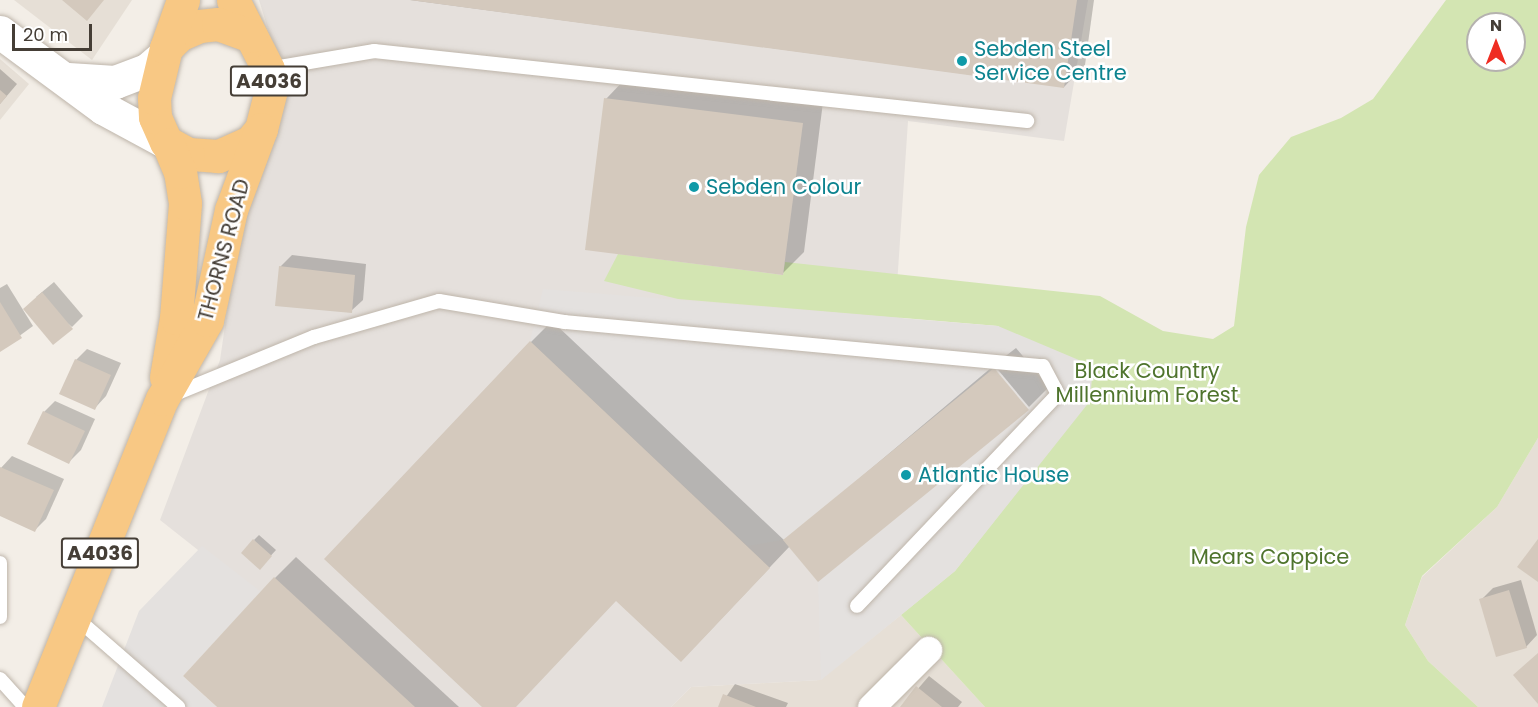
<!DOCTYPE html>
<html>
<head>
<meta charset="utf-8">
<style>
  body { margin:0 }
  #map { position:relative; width:1538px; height:707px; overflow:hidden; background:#f3eee7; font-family:Poppins,sans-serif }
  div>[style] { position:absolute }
  .residential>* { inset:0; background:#e6dfd6 }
  .industrial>* { inset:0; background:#e5e0dc }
  .green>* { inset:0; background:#d3e5b2 }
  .parking>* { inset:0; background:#e4e1df }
  .shadow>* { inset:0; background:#0003 }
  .building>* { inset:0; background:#d4c9bd }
  .roads { filter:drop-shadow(0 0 2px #beb5aa) drop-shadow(0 0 2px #beb5aa) }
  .service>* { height:14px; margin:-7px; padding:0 7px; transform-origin:7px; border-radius:7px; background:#fff }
  .minor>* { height:27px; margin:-13.5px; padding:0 13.5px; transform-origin:13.5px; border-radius:13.5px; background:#fff }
  .tertiary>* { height:33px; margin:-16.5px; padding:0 16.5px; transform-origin:16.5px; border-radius:16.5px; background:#fff }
  .trunk>* { height:33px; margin:-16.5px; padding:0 16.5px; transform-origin:16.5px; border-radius:16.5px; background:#f8c884 }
  .dots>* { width:16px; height:16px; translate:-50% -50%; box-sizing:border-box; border:3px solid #fff; border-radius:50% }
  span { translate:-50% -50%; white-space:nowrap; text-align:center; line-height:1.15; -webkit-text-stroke:5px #fff; paint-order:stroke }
  .shield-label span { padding:2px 4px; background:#fff; border:2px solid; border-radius:4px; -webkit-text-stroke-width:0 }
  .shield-label { font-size:20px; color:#453e36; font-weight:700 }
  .culture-label { font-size:21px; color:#0d838f }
  .left { translate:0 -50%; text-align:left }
  .street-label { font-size:21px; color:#453e36 }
  .park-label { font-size:21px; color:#4f742d }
  .north { position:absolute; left:1466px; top:12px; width:60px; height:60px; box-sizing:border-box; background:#fff; border:2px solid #b5b2af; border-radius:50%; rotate:0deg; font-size:16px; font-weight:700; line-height:24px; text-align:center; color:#453e36 }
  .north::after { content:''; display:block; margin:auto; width:21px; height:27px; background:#ef2d22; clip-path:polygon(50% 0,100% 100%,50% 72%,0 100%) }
  .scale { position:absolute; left:12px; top:24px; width:80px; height:27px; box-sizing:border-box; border:3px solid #453e36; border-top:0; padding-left:8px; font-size:18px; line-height:21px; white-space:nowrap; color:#453e36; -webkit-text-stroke:4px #fff; paint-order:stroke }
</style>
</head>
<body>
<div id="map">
  <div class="residential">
    <div style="clip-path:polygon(14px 0,132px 0,92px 60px)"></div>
    <div style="clip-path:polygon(0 59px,29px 84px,0 120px)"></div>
    <div style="clip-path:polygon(1538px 438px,1538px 707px,1478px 707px,1428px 661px,1405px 625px,1422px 577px,1497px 507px)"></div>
    <div style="clip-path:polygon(901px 615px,985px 707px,671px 707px,691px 687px,820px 680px)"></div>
  </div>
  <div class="industrial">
    <div style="clip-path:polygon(259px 0,1088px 0,1064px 141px,908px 121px,895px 315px,1090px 401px,955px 571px,821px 680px,691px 687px,671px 707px,397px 707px,160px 520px,220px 360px,246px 182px,282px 75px)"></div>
  </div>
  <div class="green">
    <div style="clip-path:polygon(evenodd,1446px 0,1538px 0,1538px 438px,1497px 507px,1422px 576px,1405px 625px,1428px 661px,1478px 707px,985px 707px,901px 615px,955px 571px,1089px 401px,998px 326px,678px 299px,604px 281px,618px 254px,783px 275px,785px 262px,1100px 296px,1163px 331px,1213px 339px,1234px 326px,1246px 227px,1259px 175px,1291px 137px,1341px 118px,1373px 99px,1446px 0,1478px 24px,1514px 24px,1514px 60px,1478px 60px,1478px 24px)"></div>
  </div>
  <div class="parking">
    <div style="clip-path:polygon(543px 289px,998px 326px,1093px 366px,1090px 401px,955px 571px,821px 680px,818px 582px,1028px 410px,994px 368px,783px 540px,748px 546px,530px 341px)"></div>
    <div style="clip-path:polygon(202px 546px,261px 592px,183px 676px,217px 707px,102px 707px,139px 611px)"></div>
  </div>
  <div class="shadow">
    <div style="clip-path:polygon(410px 0,1094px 0,1085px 65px,1064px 87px)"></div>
    <div style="clip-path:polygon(0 69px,17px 84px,0 104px)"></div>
    <div style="clip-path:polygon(627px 77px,823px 102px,804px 252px,783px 273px,606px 99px)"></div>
    <div style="clip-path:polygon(292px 255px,366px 264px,363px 300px,351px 311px,280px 267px)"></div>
    <div style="clip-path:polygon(54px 282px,83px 316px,72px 327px,36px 297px)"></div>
    <div style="clip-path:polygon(7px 284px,33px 326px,0 350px,0 288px)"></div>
    <div style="clip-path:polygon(552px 321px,785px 541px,992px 367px,1026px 409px,790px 546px,702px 639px,616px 599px,514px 707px,484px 707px,531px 342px)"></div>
    <div style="clip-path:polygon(1016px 348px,1049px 387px,1029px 407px,994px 365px)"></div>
    <div style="clip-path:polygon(87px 349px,121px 363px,106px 396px,95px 408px,76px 360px)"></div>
    <div style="clip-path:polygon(55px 401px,95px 419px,81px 450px,69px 462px,44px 412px)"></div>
    <div style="clip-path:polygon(12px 456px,64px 479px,46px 519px,35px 530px,0 515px,0 469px)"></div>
    <div style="clip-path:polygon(259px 535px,276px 550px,265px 562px,254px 540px)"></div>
    <div style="clip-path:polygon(296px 557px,459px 707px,219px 707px,275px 578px)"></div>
    <div style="clip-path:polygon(1521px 580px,1537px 635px,1526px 647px,1481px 600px,1493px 588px)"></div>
    <div style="clip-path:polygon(929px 676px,962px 702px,958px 707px,902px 707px)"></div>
    <div style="clip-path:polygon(735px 684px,788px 703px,786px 707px,719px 707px)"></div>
  </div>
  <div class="building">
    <div style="clip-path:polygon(62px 0,104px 0,87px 21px)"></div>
    <div style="clip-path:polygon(410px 0,1077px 0,1064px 88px)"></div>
    <div style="clip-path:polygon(0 90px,7px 96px,0 104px)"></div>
    <div style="clip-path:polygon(604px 98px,803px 123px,783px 275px,585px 250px)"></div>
    <div style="clip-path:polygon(279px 266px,355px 275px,352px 313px,275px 306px)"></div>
    <div style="clip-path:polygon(42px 292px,73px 329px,53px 345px,23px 309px)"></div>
    <div style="clip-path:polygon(0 302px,22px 338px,0 352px)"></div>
    <div style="clip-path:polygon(530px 341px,770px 568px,681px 662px,616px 601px,516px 707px,482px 707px,324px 559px)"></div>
    <div style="clip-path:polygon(75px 359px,111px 375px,95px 410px,59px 394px)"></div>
    <div style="clip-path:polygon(994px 368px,1029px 410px,818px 582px,783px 540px)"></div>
    <div style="clip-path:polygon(43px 411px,85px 431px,69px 464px,27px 444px)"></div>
    <div style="clip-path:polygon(0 467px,54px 490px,35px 532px,0 516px)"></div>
    <div style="clip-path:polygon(253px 539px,272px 556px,260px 570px,241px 553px)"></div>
    <div style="clip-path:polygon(1538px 539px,1538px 582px,1517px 567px)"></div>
    <div style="clip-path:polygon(274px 577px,415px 707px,217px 707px,183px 676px)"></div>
    <div style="clip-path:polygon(1509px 590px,1527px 648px,1496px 657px,1479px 599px)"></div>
    <div style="clip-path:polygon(1538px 653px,1538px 704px,1513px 675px)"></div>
    <div style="clip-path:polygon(916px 686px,942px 707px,900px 707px)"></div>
    <div style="clip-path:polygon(723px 694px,756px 707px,718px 707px)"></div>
  </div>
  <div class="roads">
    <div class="service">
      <div style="left:268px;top:69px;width:108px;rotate:-9.6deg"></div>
      <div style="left:374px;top:51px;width:657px;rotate:6.12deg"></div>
      <div style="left:170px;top:396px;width:156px;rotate:-22.3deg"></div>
      <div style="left:314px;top:337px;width:130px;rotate:-16.1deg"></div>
      <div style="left:439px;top:301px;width:128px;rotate:9.5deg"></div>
      <div style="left:565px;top:322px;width:480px;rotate:5.3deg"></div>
      <div style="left:1043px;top:366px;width:32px;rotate:62deg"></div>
      <div style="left:1058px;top:394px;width:292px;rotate:133.5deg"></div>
      <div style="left:0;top:563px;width:54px;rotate:90deg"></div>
      <div style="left:75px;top:617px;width:137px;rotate:41.1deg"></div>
      <div style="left:0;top:679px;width:38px;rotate:48deg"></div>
    </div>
    <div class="minor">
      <div style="left:871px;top:707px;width:81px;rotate:-45deg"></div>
    </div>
    <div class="tertiary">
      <div style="left:0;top:32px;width:128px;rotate:36.4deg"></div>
      <div style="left:103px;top:108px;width:72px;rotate:28.4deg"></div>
      <div style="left:68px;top:79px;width:47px;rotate:3.7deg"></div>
      <div style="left:115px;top:82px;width:34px;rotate:-21deg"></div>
      <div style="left:147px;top:70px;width:20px;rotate:-41deg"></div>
    </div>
    <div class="trunk">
      <div style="left:233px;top:0;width:77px;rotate:63.1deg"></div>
      <div style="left:268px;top:69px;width:21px;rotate:82deg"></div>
      <div style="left:271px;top:90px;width:40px;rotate:104.4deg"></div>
      <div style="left:261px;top:129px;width:17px;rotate:130deg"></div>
      <div style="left:250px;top:142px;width:35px;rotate:156deg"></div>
      <div style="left:218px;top:156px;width:30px;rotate:-176deg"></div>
      <div style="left:188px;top:154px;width:25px;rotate:-151deg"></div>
      <div style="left:166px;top:142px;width:27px;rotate:-114deg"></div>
      <div style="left:155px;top:117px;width:19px;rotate:-93deg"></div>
      <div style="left:154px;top:98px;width:51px;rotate:-76.5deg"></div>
      <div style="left:166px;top:48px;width:18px;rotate:-45deg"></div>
      <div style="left:179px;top:35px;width:22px;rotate:-24deg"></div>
      <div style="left:199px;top:26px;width:19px;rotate:-6deg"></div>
      <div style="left:218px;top:24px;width:35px;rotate:20deg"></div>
      <div style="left:166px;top:48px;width:51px;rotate:-70.5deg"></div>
      <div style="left:166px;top:377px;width:60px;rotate:-80.4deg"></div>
      <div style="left:176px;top:318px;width:115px;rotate:-85.5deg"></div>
      <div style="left:185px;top:203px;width:31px;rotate:-99deg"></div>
      <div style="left:180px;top:172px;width:30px;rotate:-113deg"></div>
      <div style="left:38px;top:707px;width:332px;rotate:-68.1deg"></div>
      <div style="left:162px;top:399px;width:91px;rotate:-60.3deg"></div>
      <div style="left:207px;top:320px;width:113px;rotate:-77.7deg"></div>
      <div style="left:231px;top:210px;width:86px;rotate:-69.7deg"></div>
    </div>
  </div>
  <div class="dots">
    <div style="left:962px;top:61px;background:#0f9aa8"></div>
    <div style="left:694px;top:187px;background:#0f9aa8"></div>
    <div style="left:906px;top:475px;background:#0f9aa8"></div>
  </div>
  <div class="shield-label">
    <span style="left:269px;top:81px">A4036</span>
    <span style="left:100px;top:553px">A4036</span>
  </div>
  <div class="culture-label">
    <span class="left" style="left:974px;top:61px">Sebden Steel<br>Service Centre</span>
    <span class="left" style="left:706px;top:187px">Sebden Colour</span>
    <span class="left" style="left:918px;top:475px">Atlantic House</span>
  </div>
  <div class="street-label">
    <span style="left:224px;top:250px;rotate:-75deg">THORNS ROAD</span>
  </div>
  <div class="park-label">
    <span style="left:1147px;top:383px">Black Country<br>Millennium Forest</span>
    <span style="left:1270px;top:557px">Mears Coppice</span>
  </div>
  <div class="north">N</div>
  <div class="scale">20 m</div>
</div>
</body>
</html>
